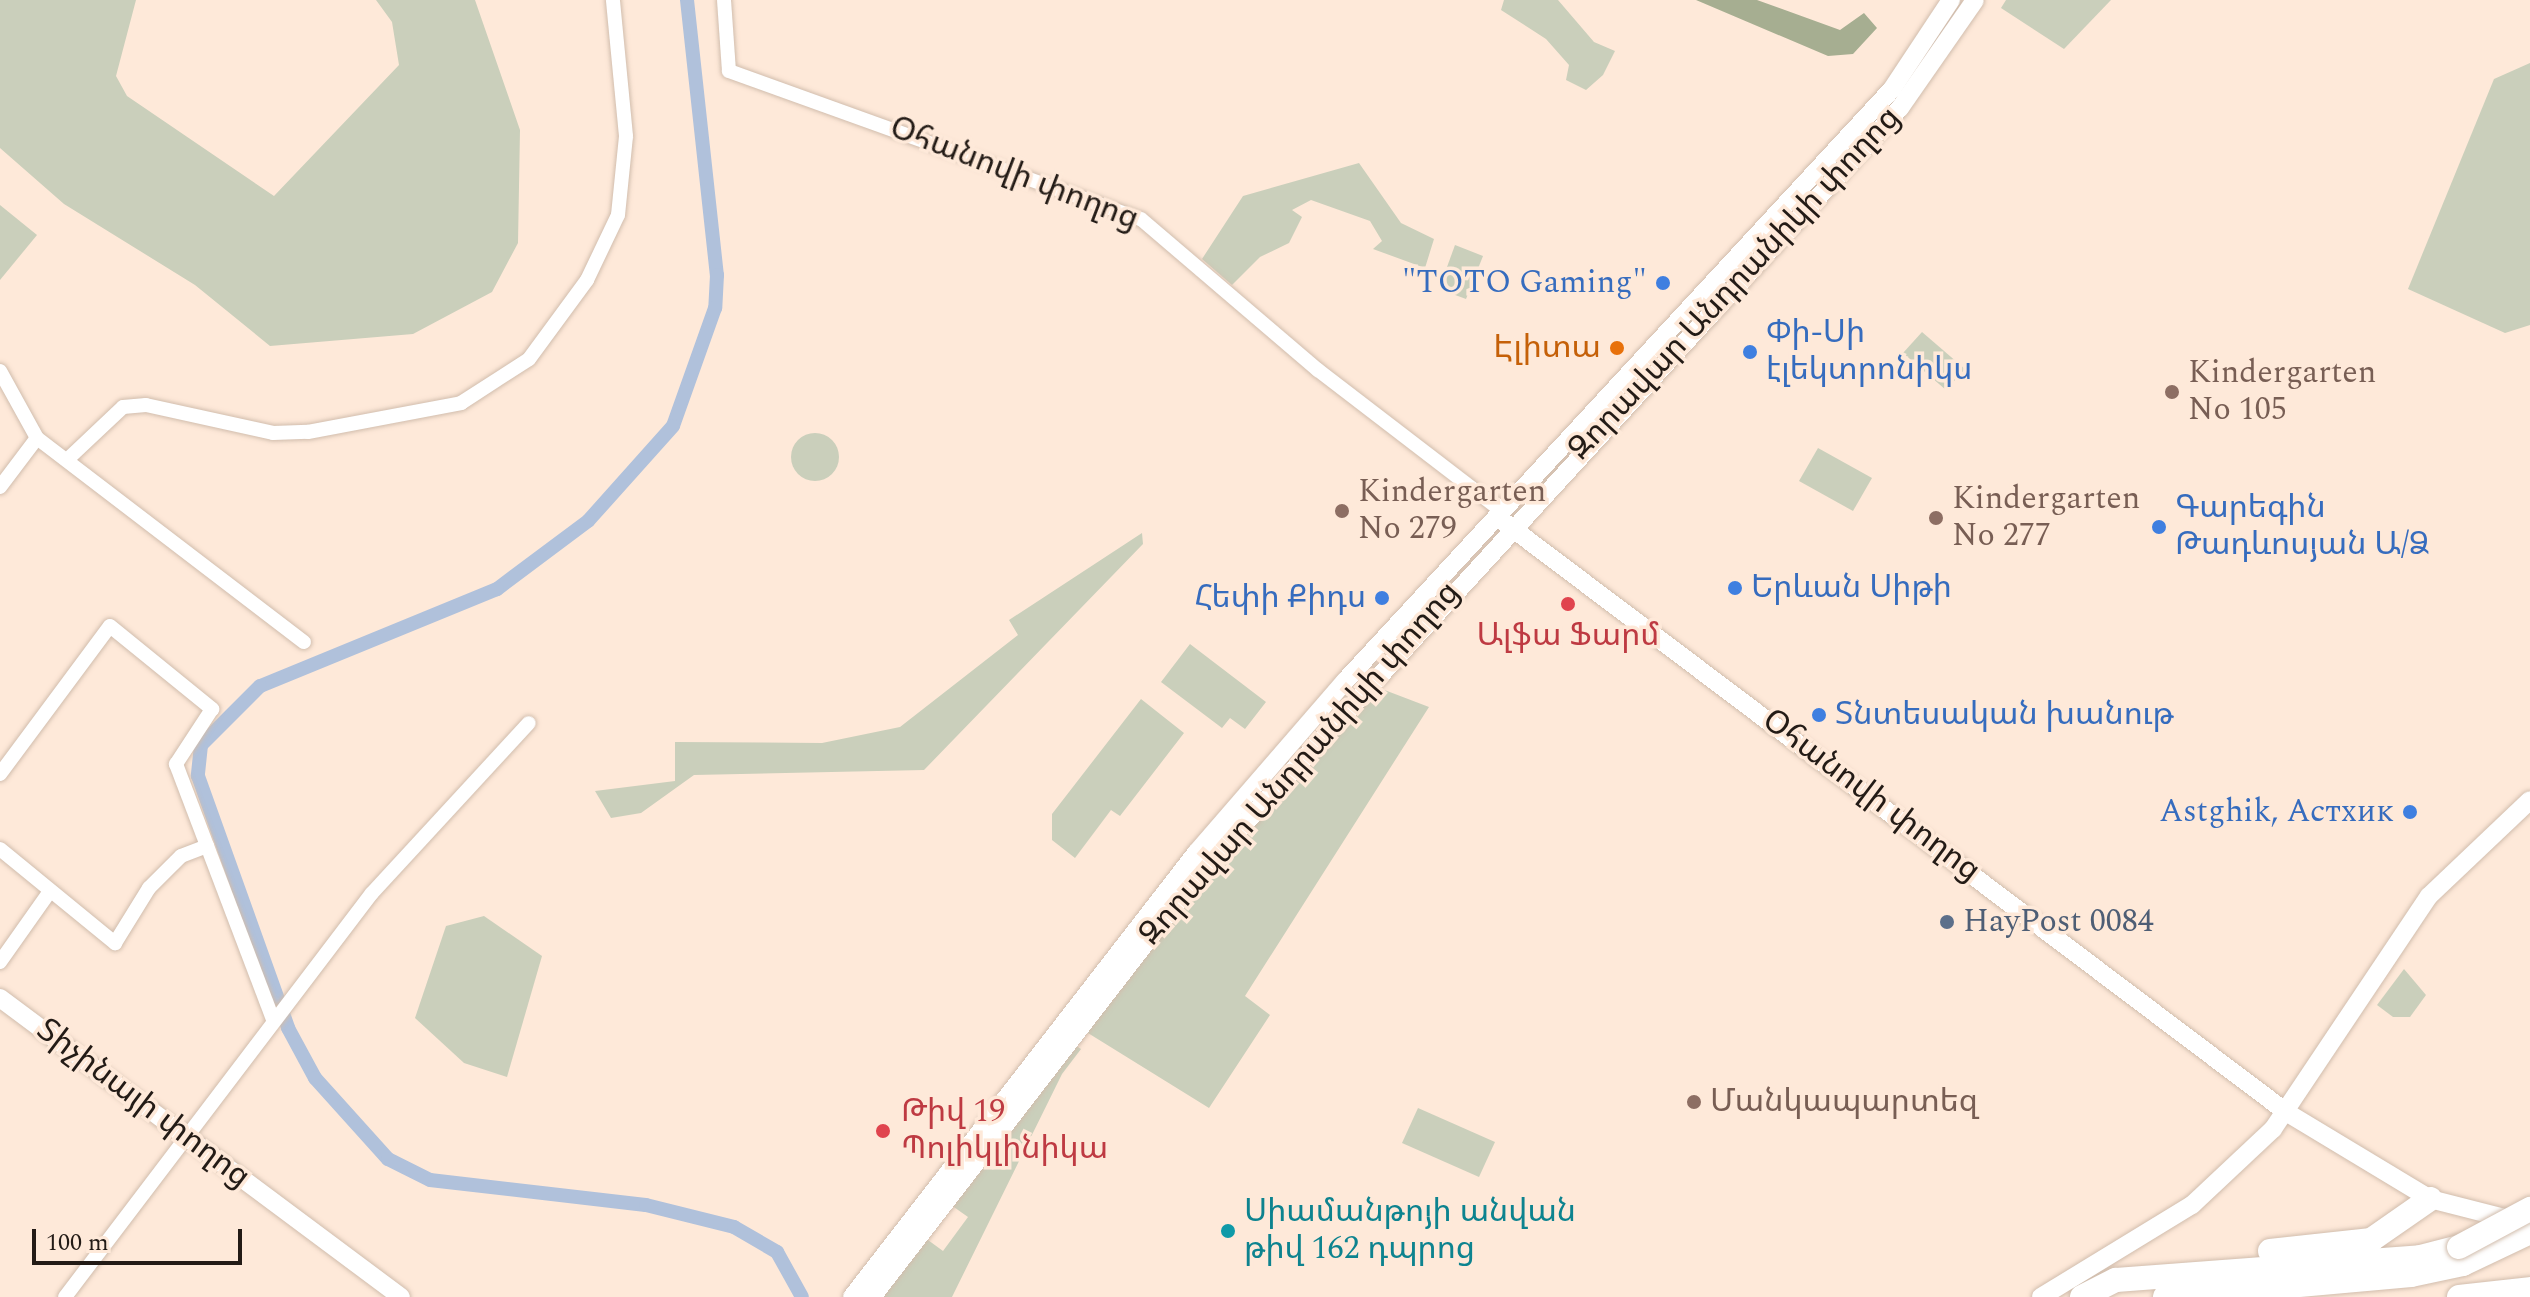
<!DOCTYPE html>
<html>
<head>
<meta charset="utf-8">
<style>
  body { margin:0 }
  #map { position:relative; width:2530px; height:1297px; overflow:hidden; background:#fee9d9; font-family:Spectral,"Noto Sans Armenian",serif }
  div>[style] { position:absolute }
  .green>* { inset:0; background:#cacfbb }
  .round { border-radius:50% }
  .forest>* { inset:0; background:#a6ae91 }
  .canal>* { height:14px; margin:-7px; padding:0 7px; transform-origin:7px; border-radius:7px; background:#b0c1db }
  .roads { filter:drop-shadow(0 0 2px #d1bdad) drop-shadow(0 0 2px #d1bdad) }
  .street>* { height:14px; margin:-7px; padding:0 7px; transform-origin:7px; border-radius:7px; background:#fff }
  .secondary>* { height:18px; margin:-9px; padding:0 9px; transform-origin:9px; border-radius:9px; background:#fff }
  .highway>* { height:24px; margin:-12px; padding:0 12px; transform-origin:12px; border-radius:12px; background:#fff }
  .bridges { filter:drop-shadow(0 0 2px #d1bdad) drop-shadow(0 0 2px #d1bdad) }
  .highway-bridge>* { height:24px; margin:-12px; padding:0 12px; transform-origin:12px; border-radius:12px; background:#fff }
  .dots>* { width:22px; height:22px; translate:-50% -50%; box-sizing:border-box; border:4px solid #fee9d9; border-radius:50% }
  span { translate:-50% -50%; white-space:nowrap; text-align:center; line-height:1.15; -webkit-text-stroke:7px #fee9d9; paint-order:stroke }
  .street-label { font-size:32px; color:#231b16 }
  .shop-label { font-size:32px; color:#366cbe }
  .right { translate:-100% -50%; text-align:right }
  .left { translate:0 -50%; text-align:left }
  .food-label { font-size:32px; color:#c56008 }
  .education-label { font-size:32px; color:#785e54 }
  .health-label { font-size:32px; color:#be3a42 }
  .service-label { font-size:32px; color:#4e5e75 }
  .culture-label { font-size:32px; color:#0d838f }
  .scale { position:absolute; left:32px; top:1229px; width:210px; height:36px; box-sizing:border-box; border:4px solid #231b16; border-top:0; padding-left:10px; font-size:24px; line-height:28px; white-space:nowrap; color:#231b16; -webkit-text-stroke:6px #fee9d9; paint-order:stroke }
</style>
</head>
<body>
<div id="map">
  <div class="green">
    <div style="clip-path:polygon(0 0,136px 0,116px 76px,127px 96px,274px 196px,399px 65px,392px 22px,376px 0,475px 0,520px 130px,518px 243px,492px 292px,413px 334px,270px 346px,195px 285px,64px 204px,0 148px)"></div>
    <div style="clip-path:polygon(1504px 0,1558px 0,1594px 42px,1615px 51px,1603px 75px,1586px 90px,1566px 80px,1569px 65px,1546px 39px,1501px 10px)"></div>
    <div style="clip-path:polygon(2006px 0,2111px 0,2064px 49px,2001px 8px)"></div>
    <div style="clip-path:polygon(2530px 63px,2530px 325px,2505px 333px,2408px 289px,2494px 79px)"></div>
    <div style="clip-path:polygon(1359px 163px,1401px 223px,1434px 239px,1425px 268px,1373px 249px,1382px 241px,1370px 221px,1311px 200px,1292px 210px,1302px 217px,1289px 243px,1260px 257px,1232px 285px,1202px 259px,1243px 196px)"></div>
    <div style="clip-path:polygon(0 205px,37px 235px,0 280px)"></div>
    <div style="clip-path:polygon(1455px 245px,1483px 256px,1466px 299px,1439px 289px)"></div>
    <div style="clip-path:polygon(1922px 332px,1965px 369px,1946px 390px,1903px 353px)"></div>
    <div class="round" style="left:791px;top:433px;width:48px;height:48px"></div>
    <div style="clip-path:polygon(1818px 448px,1872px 478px,1853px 511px,1799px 481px)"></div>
    <div style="clip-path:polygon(1142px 533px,1143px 544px,924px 770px,694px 775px,641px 813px,611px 818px,595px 791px,675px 781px,675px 742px,822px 743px,900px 727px,1018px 635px,1009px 620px)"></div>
    <div style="clip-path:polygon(1190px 644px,1266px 702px,1245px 729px,1230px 718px,1222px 728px,1161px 682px)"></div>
    <div style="clip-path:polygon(1374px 686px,1429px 707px,1245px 996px,1270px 1015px,1209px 1108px,1075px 1025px)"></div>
    <div style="clip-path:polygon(1141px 699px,1184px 733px,1120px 816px,1111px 810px,1075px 858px,1052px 840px,1052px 814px)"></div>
    <div style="clip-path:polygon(484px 916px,542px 956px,507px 1077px,464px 1063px,415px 1018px,446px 926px)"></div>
    <div style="clip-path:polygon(2404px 969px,2426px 995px,2410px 1017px,2393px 1017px,2377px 1005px)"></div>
    <div style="clip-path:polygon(1063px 1037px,1081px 1049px,1062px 1074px,952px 1297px,868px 1297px,917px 1232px,943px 1251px,968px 1217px,941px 1198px)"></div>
    <div style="clip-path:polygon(1418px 1108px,1495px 1142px,1479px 1177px,1402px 1143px)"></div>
  </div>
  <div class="forest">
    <div style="clip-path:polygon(1696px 0,1757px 0,1840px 30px,1864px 13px,1877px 28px,1853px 54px,1828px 56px)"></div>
  </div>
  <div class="canal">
    <div style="left:687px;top:0;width:277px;rotate:83.8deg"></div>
    <div style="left:717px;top:275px;width:33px;rotate:93deg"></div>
    <div style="left:715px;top:308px;width:125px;rotate:109.6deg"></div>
    <div style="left:673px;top:426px;width:127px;rotate:131.8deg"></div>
    <div style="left:588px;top:521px;width:114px;rotate:143.2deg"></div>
    <div style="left:497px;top:589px;width:256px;rotate:157.7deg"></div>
    <div style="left:260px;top:686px;width:83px;rotate:135deg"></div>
    <div style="left:201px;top:745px;width:31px;rotate:96deg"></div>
    <div style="left:198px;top:776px;width:268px;rotate:70.3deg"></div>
    <div style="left:288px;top:1028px;width:57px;rotate:61.6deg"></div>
    <div style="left:315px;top:1078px;width:109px;rotate:48deg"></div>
    <div style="left:388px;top:1159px;width:47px;rotate:26.6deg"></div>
    <div style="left:430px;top:1180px;width:217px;rotate:6.6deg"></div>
    <div style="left:646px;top:1205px;width:91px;rotate:14deg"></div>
    <div style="left:734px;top:1227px;width:50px;rotate:30.2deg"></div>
    <div style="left:777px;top:1252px;width:51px;rotate:60.9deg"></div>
  </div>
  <div class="roads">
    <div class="street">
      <div style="left:724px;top:0;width:71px;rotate:86deg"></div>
      <div style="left:729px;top:71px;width:438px;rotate:19.8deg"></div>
      <div style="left:1141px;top:219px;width:233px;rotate:40.5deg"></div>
      <div style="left:1318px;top:370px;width:232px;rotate:37.5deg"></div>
      <div style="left:0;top:371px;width:77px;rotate:61.1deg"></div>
      <div style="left:70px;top:457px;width:73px;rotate:-43.3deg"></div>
      <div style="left:123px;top:407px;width:23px;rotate:-5deg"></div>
      <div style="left:146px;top:405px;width:130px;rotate:12.4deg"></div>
      <div style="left:273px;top:433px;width:35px;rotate:-2deg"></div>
      <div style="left:308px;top:432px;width:156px;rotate:-10.7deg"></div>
      <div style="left:461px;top:403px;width:81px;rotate:-32.9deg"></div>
      <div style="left:529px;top:359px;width:98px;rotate:-53.7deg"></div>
      <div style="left:587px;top:280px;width:72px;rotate:-64.5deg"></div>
      <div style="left:618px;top:215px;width:79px;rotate:-84.2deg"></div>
      <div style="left:626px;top:136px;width:137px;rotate:-95.5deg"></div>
      <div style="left:0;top:487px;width:61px;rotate:-52.9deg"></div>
      <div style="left:37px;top:438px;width:336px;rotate:37.4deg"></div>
      <div style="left:0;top:774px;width:184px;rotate:-53.4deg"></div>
      <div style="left:110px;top:626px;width:132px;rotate:39.1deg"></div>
      <div style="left:212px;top:709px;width:66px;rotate:123.2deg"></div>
      <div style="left:176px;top:764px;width:274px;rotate:69.2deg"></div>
      <div style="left:0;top:849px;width:149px;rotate:39.3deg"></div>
      <div style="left:115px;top:943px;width:65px;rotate:-58.3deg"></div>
      <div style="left:149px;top:888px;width:45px;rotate:-45deg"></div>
      <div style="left:181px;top:856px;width:28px;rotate:-21deg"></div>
      <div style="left:0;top:962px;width:83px;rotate:-54.8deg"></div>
      <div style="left:65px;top:1297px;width:507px;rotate:-52.77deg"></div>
      <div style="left:372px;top:893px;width:231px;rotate:-47.3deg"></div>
    </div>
    <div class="secondary">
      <div style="left:1500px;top:519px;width:985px;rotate:37.03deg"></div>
      <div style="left:2286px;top:1112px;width:168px;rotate:31.1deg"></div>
      <div style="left:2430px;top:1199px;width:89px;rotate:14.3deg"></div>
      <div style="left:0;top:998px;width:500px;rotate:36.71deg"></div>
      <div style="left:852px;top:1297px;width:562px;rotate:-52.23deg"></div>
      <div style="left:1196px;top:853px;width:228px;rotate:-49.1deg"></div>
      <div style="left:1345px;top:681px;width:806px;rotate:-47.26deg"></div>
      <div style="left:1892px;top:89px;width:107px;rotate:-56.5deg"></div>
      <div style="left:872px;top:1297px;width:540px;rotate:-52.3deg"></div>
      <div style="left:1202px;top:870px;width:1033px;rotate:-47.51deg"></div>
      <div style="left:1900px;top:108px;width:131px;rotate:-55.2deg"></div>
      <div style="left:2041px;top:1297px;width:177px;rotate:-31.4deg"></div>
      <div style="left:2192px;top:1205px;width:111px;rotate:-43.2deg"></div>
      <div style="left:2273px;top:1129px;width:280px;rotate:-56.2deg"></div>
      <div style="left:2429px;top:896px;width:139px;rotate:-43.5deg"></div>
    </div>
    <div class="highway">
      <div style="left:2270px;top:1251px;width:102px;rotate:-6.2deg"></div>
      <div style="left:2371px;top:1240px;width:72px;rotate:-34.8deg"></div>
      <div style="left:2082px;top:1297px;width:38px;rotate:-27deg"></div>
      <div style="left:2116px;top:1280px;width:305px;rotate:-4.3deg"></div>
      <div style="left:2420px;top:1257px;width:40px;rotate:-14.4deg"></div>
      <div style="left:2165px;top:1297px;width:247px;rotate:-5.1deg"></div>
      <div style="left:2411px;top:1275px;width:53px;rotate:-11.9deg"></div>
      <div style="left:2463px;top:1264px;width:74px;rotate:-25.5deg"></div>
      <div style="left:2459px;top:1297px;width:71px;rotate:-6.4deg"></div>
    </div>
  </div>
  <div class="bridges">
    <div class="highway-bridge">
      <div style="left:2459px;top:1247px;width:81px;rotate:-28.2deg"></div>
    </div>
  </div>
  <div class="dots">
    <div style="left:1663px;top:283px;background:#3f7fe0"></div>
    <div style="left:1617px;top:348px;background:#e8710a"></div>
    <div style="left:1750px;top:352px;background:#3f7fe0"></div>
    <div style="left:2172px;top:392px;background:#8d6e63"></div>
    <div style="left:1342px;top:511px;background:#8d6e63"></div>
    <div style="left:1936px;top:518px;background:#8d6e63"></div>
    <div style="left:2159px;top:527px;background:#3f7fe0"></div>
    <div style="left:1735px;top:588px;background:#3f7fe0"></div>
    <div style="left:1382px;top:598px;background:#3f7fe0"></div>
    <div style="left:1568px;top:604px;background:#e0444e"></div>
    <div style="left:1819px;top:715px;background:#3f7fe0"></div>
    <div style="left:2410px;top:812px;background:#3f7fe0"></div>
    <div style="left:1947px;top:922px;background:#5c6f8a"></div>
    <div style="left:1694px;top:1102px;background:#8d6e63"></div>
    <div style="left:883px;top:1131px;background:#e0444e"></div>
    <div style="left:1228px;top:1231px;background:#0f9aa8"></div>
  </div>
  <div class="street-label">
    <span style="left:1014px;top:174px;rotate:21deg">Օհանովի փողոց</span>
    <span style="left:1735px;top:284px;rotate:-47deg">Զորավար Անդրանիկի փողոց</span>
    <span style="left:1300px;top:764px;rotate:-49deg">Զորավար Անդրանիկի փողոց</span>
    <span style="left:1871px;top:796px;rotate:37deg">Օհանովի փողոց</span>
    <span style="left:143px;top:1104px;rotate:37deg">Տիչինայի փողոց</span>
  </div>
  <div class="shop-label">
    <span class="right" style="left:1647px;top:283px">"TOTO Gaming"</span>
    <span class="left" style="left:1766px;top:352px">Փի-Սի<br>էլեկտրոնիկս</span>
    <span class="left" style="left:2175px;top:527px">Գարեգին<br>Թադևոսյան Ա/Ձ</span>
    <span class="left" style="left:1751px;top:588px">Երևան Սիթի</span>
    <span class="right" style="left:1366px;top:598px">Հեփի Քիդս</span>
    <span class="left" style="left:1835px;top:715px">Տնտեսական խանութ</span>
    <span class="right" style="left:2394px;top:812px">Astghik, Астхик</span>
  </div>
  <div class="food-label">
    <span class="right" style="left:1601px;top:348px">Էլիտա</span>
  </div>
  <div class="education-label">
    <span class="left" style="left:2188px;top:392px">Kindergarten<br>No 105</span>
    <span class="left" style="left:1358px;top:511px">Kindergarten<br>No 279</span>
    <span class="left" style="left:1952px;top:518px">Kindergarten<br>No 277</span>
    <span class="left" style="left:1710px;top:1102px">Մանկապարտեզ</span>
  </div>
  <div class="health-label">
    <span style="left:1568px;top:636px">Ալֆա Ֆարմ</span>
    <span class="left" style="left:901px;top:1131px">Թիվ 19<br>Պոլիկլինիկա</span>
  </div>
  <div class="service-label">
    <span class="left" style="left:1963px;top:922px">HayPost 0084</span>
  </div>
  <div class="culture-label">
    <span class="left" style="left:1244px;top:1231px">Սիամանթոյի անվան<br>թիվ 162 դպրոց</span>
  </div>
  <div class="scale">100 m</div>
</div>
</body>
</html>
